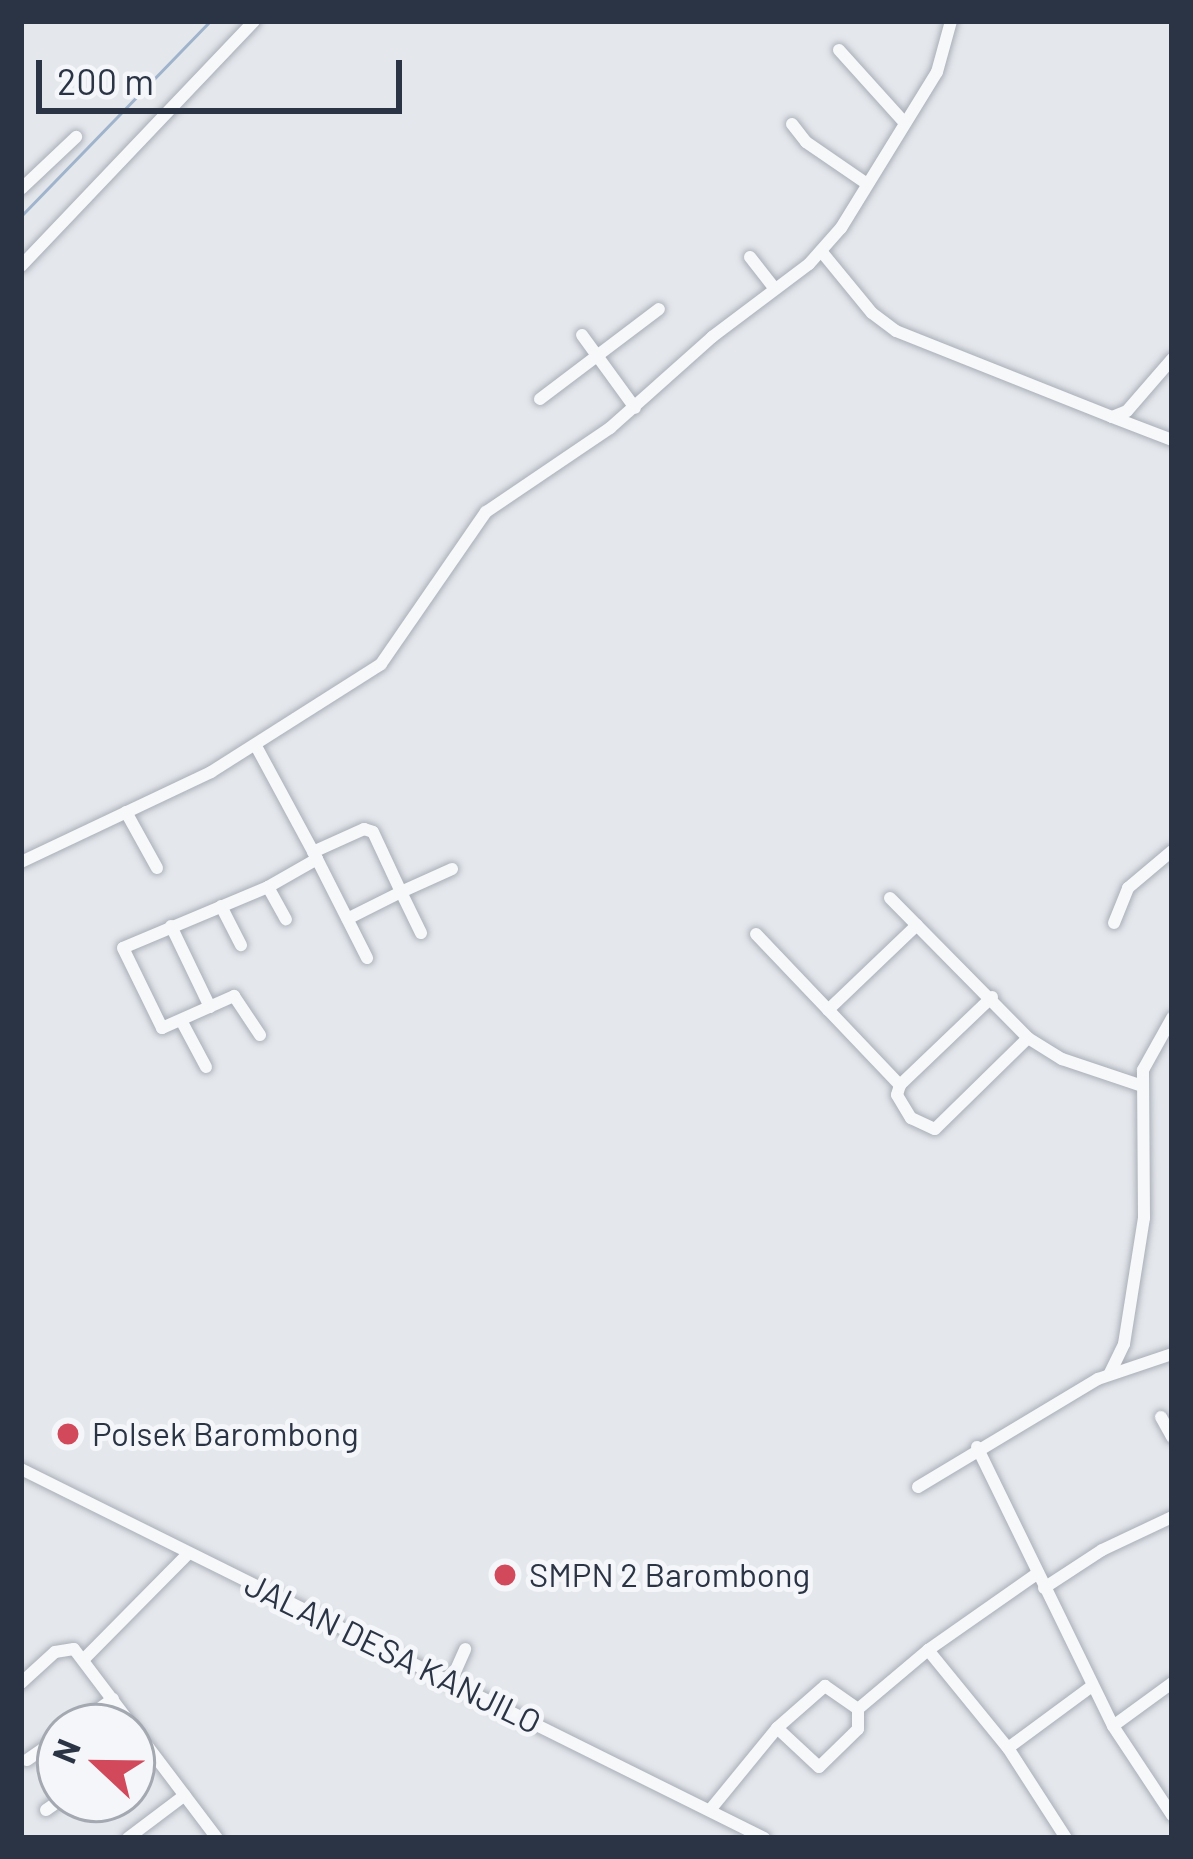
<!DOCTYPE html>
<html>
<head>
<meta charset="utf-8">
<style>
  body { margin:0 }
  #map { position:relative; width:1193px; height:1859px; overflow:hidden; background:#e4e7ec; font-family:Barlow,sans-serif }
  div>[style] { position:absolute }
  .stream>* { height:3px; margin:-1.5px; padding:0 1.5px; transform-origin:1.5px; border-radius:1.5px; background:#9fb4cc }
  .roads { filter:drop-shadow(0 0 3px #a9aeb7) drop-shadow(0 0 3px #a9aeb7) }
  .street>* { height:12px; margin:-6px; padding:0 6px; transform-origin:6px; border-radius:6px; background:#f7f8fa }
  .dots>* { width:33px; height:33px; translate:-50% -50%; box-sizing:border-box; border:6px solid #f4f6f9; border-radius:50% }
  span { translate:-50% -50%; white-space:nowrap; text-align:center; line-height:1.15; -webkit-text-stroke:10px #f4f6f9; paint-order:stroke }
  .poi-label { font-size:33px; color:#2b3445 }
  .left { translate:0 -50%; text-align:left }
  .street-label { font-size:33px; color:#2b3445 }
  .frame { position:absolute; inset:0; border:24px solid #2b3445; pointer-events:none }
  .north { position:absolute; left:36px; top:1703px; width:120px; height:120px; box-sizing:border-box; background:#f4f6f9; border:3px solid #a4a8b1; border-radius:50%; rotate:292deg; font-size:33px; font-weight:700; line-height:48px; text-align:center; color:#2b3445 }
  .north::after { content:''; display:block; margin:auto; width:42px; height:54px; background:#d1495b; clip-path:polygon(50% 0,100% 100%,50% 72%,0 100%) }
  .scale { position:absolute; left:36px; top:60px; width:366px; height:54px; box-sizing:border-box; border:6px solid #2b3445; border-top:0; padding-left:15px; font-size:36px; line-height:42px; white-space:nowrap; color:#2b3445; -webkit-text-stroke:9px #f4f6f9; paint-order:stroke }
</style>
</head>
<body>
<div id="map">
  <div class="stream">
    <div style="left:21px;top:216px;width:272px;rotate:-45.9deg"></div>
  </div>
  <div class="roads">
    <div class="street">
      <div style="left:839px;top:50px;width:94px;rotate:48deg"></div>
      <div style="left:792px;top:124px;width:23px;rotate:52deg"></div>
      <div style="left:806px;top:142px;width:74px;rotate:34.5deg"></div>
      <div style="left:21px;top:189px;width:76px;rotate:-43.4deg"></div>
      <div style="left:821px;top:251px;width:80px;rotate:50.6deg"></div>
      <div style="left:872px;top:313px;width:30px;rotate:37deg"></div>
      <div style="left:896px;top:331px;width:232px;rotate:21.7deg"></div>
      <div style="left:1112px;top:417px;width:16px;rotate:-22deg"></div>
      <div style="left:1127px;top:411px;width:69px;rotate:-49.1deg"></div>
      <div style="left:750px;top:257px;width:39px;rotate:52deg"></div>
      <div style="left:21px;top:266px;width:338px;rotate:-46.4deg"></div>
      <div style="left:582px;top:335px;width:90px;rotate:54deg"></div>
      <div style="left:540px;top:399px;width:149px;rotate:-37.1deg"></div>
      <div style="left:1112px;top:417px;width:64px;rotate:21deg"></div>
      <div style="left:256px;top:746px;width:128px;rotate:61.6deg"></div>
      <div style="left:317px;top:859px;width:56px;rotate:150.3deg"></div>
      <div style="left:268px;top:887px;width:157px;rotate:157.2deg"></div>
      <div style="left:123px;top:948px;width:89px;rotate:64deg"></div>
      <div style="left:162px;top:1028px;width:79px;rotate:-24deg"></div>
      <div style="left:234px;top:996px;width:47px;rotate:56.3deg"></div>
      <div style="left:126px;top:812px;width:64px;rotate:61deg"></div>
      <div style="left:313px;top:852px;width:56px;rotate:-24.3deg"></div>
      <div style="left:364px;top:829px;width:9px;rotate:18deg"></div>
      <div style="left:373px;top:832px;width:66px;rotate:65deg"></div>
      <div style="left:401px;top:892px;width:60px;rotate:153.4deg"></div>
      <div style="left:317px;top:859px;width:111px;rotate:63.2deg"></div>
      <div style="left:21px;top:862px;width:210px;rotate:-25.3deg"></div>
      <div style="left:211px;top:772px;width:201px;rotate:-32.4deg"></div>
      <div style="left:381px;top:664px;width:185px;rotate:-55.4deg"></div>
      <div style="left:486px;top:512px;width:150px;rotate:-34.1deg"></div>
      <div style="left:610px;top:428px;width:137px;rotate:-41.7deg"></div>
      <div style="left:712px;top:337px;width:121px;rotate:-37deg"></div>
      <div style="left:809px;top:264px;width:48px;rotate:-48.4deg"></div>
      <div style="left:841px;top:228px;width:183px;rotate:-58.4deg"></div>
      <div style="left:937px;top:72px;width:53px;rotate:-74.6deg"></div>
      <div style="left:268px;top:887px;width:37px;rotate:61deg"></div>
      <div style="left:890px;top:898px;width:197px;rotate:45.4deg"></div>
      <div style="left:1028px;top:1038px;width:40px;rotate:32deg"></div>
      <div style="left:1062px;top:1059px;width:84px;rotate:18.6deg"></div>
      <div style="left:221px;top:906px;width:44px;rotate:62.9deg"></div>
      <div style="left:1114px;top:923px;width:38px;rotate:-68deg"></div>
      <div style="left:1128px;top:888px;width:57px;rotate:-40.1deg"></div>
      <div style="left:171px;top:926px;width:90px;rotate:64.3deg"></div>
      <div style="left:421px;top:933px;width:46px;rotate:-116deg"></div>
      <div style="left:401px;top:892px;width:56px;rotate:-24.3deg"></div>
      <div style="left:756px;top:934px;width:209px;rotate:46.4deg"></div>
      <div style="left:992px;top:997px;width:127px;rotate:136.3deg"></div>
      <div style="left:900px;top:1085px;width:10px;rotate:107deg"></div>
      <div style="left:897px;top:1095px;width:27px;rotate:59deg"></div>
      <div style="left:911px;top:1118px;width:26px;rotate:25deg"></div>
      <div style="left:935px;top:1129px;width:130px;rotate:-44.4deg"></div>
      <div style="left:828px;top:1010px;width:123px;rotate:-43.7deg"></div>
      <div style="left:182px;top:1022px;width:51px;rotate:61.9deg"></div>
      <div style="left:1110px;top:1373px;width:32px;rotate:-64deg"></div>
      <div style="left:1124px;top:1344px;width:128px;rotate:-81deg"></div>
      <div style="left:1144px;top:1218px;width:148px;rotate:-90.4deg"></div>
      <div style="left:1143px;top:1070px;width:60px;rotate:-60.9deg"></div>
      <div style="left:1161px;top:1417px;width:23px;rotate:61deg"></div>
      <div style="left:977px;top:1447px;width:310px;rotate:64deg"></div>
      <div style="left:1113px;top:1726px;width:107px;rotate:56.5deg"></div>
      <div style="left:21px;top:1469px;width:830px;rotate:26.41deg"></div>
      <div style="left:918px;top:1487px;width:210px;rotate:-31deg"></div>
      <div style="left:1098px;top:1379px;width:78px;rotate:-18.7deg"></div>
      <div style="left:1038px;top:1573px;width:134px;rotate:145deg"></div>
      <div style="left:928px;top:1650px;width:127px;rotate:50.8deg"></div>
      <div style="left:1008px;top:1748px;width:107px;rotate:57.2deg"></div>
      <div style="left:1044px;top:1588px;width:69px;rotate:-33.2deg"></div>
      <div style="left:1102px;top:1550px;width:77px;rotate:-25.2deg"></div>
      <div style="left:84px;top:1659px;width:149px;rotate:-45.3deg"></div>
      <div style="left:451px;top:1681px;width:35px;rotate:-66deg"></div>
      <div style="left:21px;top:1683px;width:46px;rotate:-42.4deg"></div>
      <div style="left:55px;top:1652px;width:19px;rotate:-9deg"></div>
      <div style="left:74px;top:1649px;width:237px;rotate:52.9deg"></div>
      <div style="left:858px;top:1709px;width:92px;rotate:-40.1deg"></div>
      <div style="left:1113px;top:1726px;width:73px;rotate:-36.1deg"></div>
      <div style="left:74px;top:1727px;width:48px;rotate:-35.7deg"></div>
      <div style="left:1008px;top:1748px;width:104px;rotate:-36.4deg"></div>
      <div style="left:27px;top:1760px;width:40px;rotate:-34.9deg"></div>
      <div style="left:46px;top:1810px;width:19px;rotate:-35deg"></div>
      <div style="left:710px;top:1810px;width:106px;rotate:-50.7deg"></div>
      <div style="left:777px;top:1728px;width:64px;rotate:-41.2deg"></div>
      <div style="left:825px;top:1686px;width:40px;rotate:34.9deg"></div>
      <div style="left:858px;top:1709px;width:20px;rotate:90deg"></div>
      <div style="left:858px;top:1729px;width:54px;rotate:135.7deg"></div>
      <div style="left:819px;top:1767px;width:57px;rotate:-137.1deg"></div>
      <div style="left:128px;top:1838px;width:71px;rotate:-37deg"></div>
    </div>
  </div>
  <div class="dots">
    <div style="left:68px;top:1434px;background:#d1495b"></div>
    <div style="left:505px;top:1575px;background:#d1495b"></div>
  </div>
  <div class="poi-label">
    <span class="left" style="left:92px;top:1434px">Polsek Barombong</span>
    <span class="left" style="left:529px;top:1575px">SMPN 2 Barombong</span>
  </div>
  <div class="street-label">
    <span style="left:393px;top:1653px;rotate:26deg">JALAN DESA KANJILO</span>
  </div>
  <div class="frame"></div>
  <div class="north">N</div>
  <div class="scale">200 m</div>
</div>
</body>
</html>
